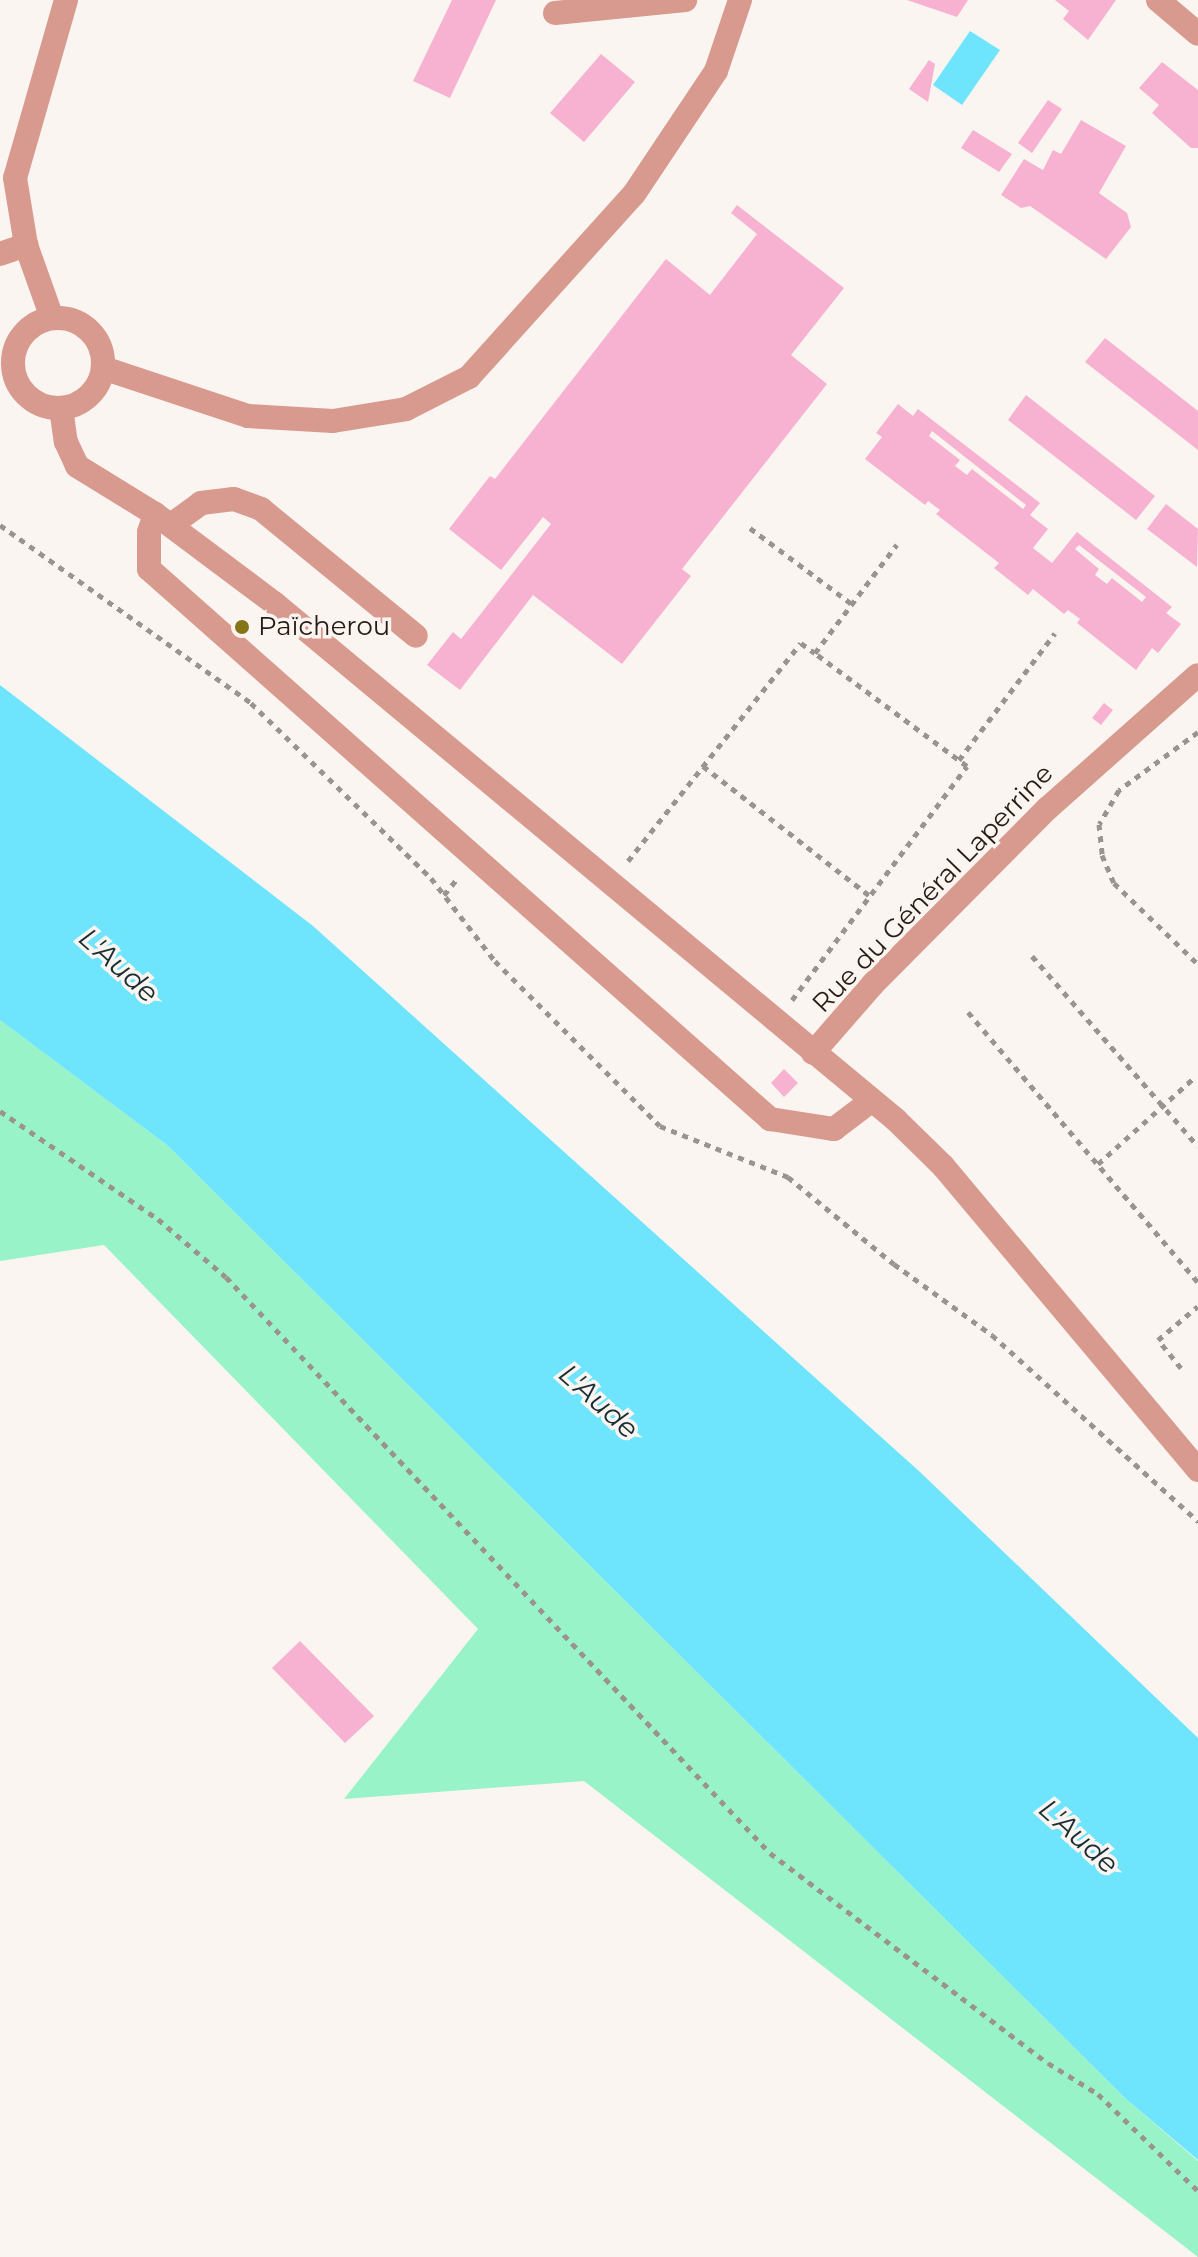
<!DOCTYPE html>
<html>
<head>
<meta charset="utf-8">
<style>
  body { margin:0 }
  #map { position:relative; width:1198px; height:2257px; overflow:hidden; background:#fbf5f1; font-family:Montserrat,sans-serif }
  div>[style] { position:absolute }
  .green>* { inset:0; background:#99f3c8 }
  .water>* { inset:0; background:#6ee5fc }
  .building>* { inset:0; background:#f7b2d1 }
  .path>* { height:5px; margin-top:-2.5px; transform-origin:0; background:repeating-linear-gradient(90deg,#9b938e 0 6px,transparent 0 12px) }
  .minor>* { height:24px; margin:-12px; padding:0 12px; transform-origin:12px; border-radius:12px; background:#d89a8e }
  .minor>.ring { margin:-12px; padding:0; box-sizing:content-box; background:none; border:24px solid #d89a8e; border-radius:50% }
  .dots>* { width:22px; height:22px; translate:-50% -50%; box-sizing:border-box; border:4px solid #fbf5f1; border-radius:50% }
  span { translate:-50% -50%; white-space:nowrap; text-align:center; line-height:1.15; -webkit-text-stroke:7px #fbf5f1; paint-order:stroke }
  .poi-label { font-size:26px; color:#271c15 }
  .left { translate:0 -50%; text-align:left }
  .street-label { font-size:26px; color:#271c15 }
  .water-label { font-size:28px; color:#182d32; font-style:italic }
</style>
</head>
<body>
<div id="map">
  <div class="green">
    <div style="clip-path:polygon(0 1020px,167px 1145px,1126px 2099px,1198px 2161px,1198px 2257px,584px 1781px,344px 1799px,478px 1629px,104px 1245px,0 1261px)"></div>
  </div>
  <div class="water">
    <div style="clip-path:polygon(970px 31px,1000px 50px,962px 105px,933px 85px)"></div>
    <div style="clip-path:polygon(0 685px,313px 926px,920px 1472px,1198px 1738px,1198px 2160px,1126px 2099px,167px 1145px,0 1020px)"></div>
  </div>
  <div class="building">
    <div style="clip-path:polygon(452px 0,496px 0,450px 98px,413px 81px)"></div>
    <div style="clip-path:polygon(907px 0,968px 0,957px 17px)"></div>
    <div style="clip-path:polygon(1055px 0,1116px 0,1088px 40px,1063px 19px,1069px 11px)"></div>
    <div style="clip-path:polygon(601px 54px,635px 82px,584px 142px,550px 113px)"></div>
    <div style="clip-path:polygon(929px 60px,935px 64px,928px 102px,909px 89px)"></div>
    <div style="clip-path:polygon(1162px 62px,1198px 90px,1198px 148px,1191px 148px,1152px 113px,1159px 105px,1139px 88px)"></div>
    <div style="clip-path:polygon(1048px 100px,1062px 109px,1032px 153px,1018px 143px)"></div>
    <div style="clip-path:polygon(1081px 120px,1126px 146px,1099px 193px,1127px 213px,1131px 227px,1106px 259px,1030px 206px,1021px 208px,1001px 195px,1024px 159px,1043px 170px,1053px 150px,1061px 154px)"></div>
    <div style="clip-path:polygon(973px 130px,1012px 154px,999px 172px,961px 148px)"></div>
    <div style="clip-path:polygon(737px 205px,844px 288px,791px 355px,827px 384px,682px 569px,691px 576px,622px 664px,533px 595px,460px 690px,427px 665px,453px 632px,461px 639px,551px 524px,543px 517px,501px 570px,449px 529px,490px 476px,495px 479px,666px 259px,710px 295px,757px 234px,731px 213px)"></div>
    <div style="clip-path:polygon(1105px 338px,1198px 411px,1198px 450px,1085px 362px)"></div>
    <div style="clip-path:polygon(1026px 395px,1155px 496px,1136px 520px,1008px 420px)"></div>
    <div style="clip-path:polygon(evenodd,898px 404px,913px 416px,918px 409px,1040px 503px,1030px 515px,1048px 529px,1033px 548px,1052px 563px,1077px 532px,1172px 607px,1166px 613px,1181px 624px,1158px 653px,1152px 648px,1136px 670px,1077px 623px,1080px 619px,1068px 610px,1064px 614px,1033px 589px,1028px 595px,994px 568px,999px 563px,936px 514px,940px 510px,928px 501px,925px 505px,865px 459px,882px 437px,876px 433px,898px 404px,932px 431px,1026px 505px,1023px 509px,972px 469px,967px 475px,955px 466px,960px 460px,929px 436px,932px 431px,898px 404px,1079px 545px,1146px 597px,1142px 602px,1112px 578px,1107px 584px,1095px 575px,1099px 569px,1075px 549px,1079px 545px)"></div>
    <div style="clip-path:polygon(1166px 504px,1198px 529px,1197px 567px,1147px 529px)"></div>
    <div style="clip-path:polygon(1104px 703px,1113px 710px,1101px 725px,1092px 718px)"></div>
    <div style="clip-path:polygon(784px 1069px,798px 1083px,784px 1097px,771px 1083px)"></div>
    <div style="clip-path:polygon(300px 1641px,374px 1716px,345px 1743px,272px 1668px)"></div>
  </div>
  <div class="path">
    <div style="left:0;top:525px;width:308px;rotate:35.3deg"></div>
    <div style="left:251px;top:703px;width:251px;rotate:44.2deg"></div>
    <div style="left:431px;top:878px;width:105px;rotate:52.4deg"></div>
    <div style="left:495px;top:961px;width:233px;rotate:45deg"></div>
    <div style="left:660px;top:1126px;width:138px;rotate:21.7deg"></div>
    <div style="left:788px;top:1177px;width:137px;rotate:39.4deg"></div>
    <div style="left:894px;top:1264px;width:121px;rotate:35.9deg"></div>
    <div style="left:992px;top:1335px;width:278px;rotate:42.1deg"></div>
    <div style="left:750px;top:528px;width:127px;rotate:36.7deg"></div>
    <div style="left:1198px;top:732px;width:98px;rotate:143.7deg"></div>
    <div style="left:1119px;top:790px;width:39px;rotate:120deg"></div>
    <div style="left:1099px;top:824px;width:31px;rotate:84deg"></div>
    <div style="left:1102px;top:855px;width:30px;rotate:67deg"></div>
    <div style="left:1114px;top:883px;width:117px;rotate:44deg"></div>
    <div style="left:959px;top:760px;width:159px;rotate:-52.9deg"></div>
    <div style="left:703px;top:766px;width:212px;rotate:37.9deg"></div>
    <div style="left:628px;top:861px;width:278px;rotate:-51.6deg"></div>
    <div style="left:801px;top:643px;width:17px;rotate:36deg"></div>
    <div style="left:444px;top:895px;width:21px;rotate:-51deg"></div>
    <div style="left:1032px;top:956px;width:252px;rotate:48.9deg"></div>
    <div style="left:792px;top:1000px;width:292px;rotate:-53.2deg"></div>
    <div style="left:967px;top:766px;width:189px;rotate:-143.4deg"></div>
    <div style="left:815px;top:653px;width:136px;rotate:-53deg"></div>
    <div style="left:968px;top:1012px;width:355px;rotate:49.6deg"></div>
    <div style="left:0;top:1111px;width:191px;rotate:34.4deg"></div>
    <div style="left:158px;top:1219px;width:89px;rotate:40.5deg"></div>
    <div style="left:226px;top:1277px;width:792px;rotate:46.64deg"></div>
    <div style="left:770px;top:1853px;width:348px;rotate:37.1deg"></div>
    <div style="left:1048px;top:2063px;width:59px;rotate:31.8deg"></div>
    <div style="left:1098px;top:2094px;width:139px;rotate:44.1deg"></div>
    <div style="left:1098px;top:1164px;width:130px;rotate:-41.9deg"></div>
    <div style="left:1181px;top:1368px;width:36px;rotate:-129deg"></div>
    <div style="left:1158px;top:1340px;width:52px;rotate:-40.4deg"></div>
  </div>
  <div class="minor">
    <div style="left:1158px;top:0;width:52px;rotate:40.4deg"></div>
    <div style="left:555px;top:13px;width:131px;rotate:-5.7deg"></div>
    <div style="left:0;top:254px;width:28px;rotate:-19deg"></div>
    <div style="left:52px;top:318px;width:77px;rotate:-109.6deg"></div>
    <div style="left:26px;top:245px;width:68px;rotate:-99.3deg"></div>
    <div style="left:15px;top:178px;width:185px;rotate:-74deg"></div>
    <div class="ring" style="left:13px;top:318px;width:66px;height:66px"></div>
    <div style="left:103px;top:368px;width:153px;rotate:18.3deg"></div>
    <div style="left:248px;top:416px;width:85px;rotate:3.4deg"></div>
    <div style="left:333px;top:421px;width:74px;rotate:-9.3deg"></div>
    <div style="left:406px;top:409px;width:71px;rotate:-26.9deg"></div>
    <div style="left:469px;top:377px;width:246px;rotate:-48deg"></div>
    <div style="left:634px;top:194px;width:148px;rotate:-56.3deg"></div>
    <div style="left:716px;top:71px;width:75px;rotate:-71.3deg"></div>
    <div style="left:61px;top:408px;width:34px;rotate:82deg"></div>
    <div style="left:66px;top:442px;width:26px;rotate:65deg"></div>
    <div style="left:77px;top:466px;width:92px;rotate:31.6deg"></div>
    <div style="left:155px;top:514px;width:149px;rotate:36.8deg"></div>
    <div style="left:274px;top:603px;width:809px;rotate:39.73deg"></div>
    <div style="left:896px;top:1120px;width:66px;rotate:44.4deg"></div>
    <div style="left:943px;top:1166px;width:397px;rotate:50deg"></div>
    <div style="left:155px;top:514px;width:19px;rotate:108deg"></div>
    <div style="left:149px;top:532px;width:37px;rotate:90deg"></div>
    <div style="left:149px;top:569px;width:830px;rotate:41.53deg"></div>
    <div style="left:770px;top:1119px;width:65px;rotate:8.9deg"></div>
    <div style="left:834px;top:1129px;width:46px;rotate:-37.1deg"></div>
    <div style="left:171px;top:525px;width:37px;rotate:-36deg"></div>
    <div style="left:201px;top:503px;width:33px;rotate:-7deg"></div>
    <div style="left:234px;top:499px;width:29px;rotate:20deg"></div>
    <div style="left:261px;top:509px;width:200px;rotate:39.3deg"></div>
    <div style="left:813px;top:1053px;width:91px;rotate:-49deg"></div>
    <div style="left:873px;top:984px;width:248px;rotate:-45.2deg"></div>
    <div style="left:1048px;top:808px;width:200px;rotate:-41.6deg"></div>
  </div>
  <div class="dots">
    <div style="left:242px;top:627px;background:#857517"></div>
  </div>
  <div class="poi-label">
    <span class="left" style="left:258px;top:627px">Païcherou</span>
  </div>
  <div class="street-label">
    <span style="left:933px;top:889px;rotate:-46deg">Rue du Général Laperrine</span>
  </div>
  <div class="water-label">
    <span style="left:119px;top:965px;rotate:42deg">L'Aude</span>
    <span style="left:599px;top:1401px;rotate:42deg">L'Aude</span>
    <span style="left:1079px;top:1836px;rotate:42deg">L'Aude</span>
  </div>
</div>
</body>
</html>
